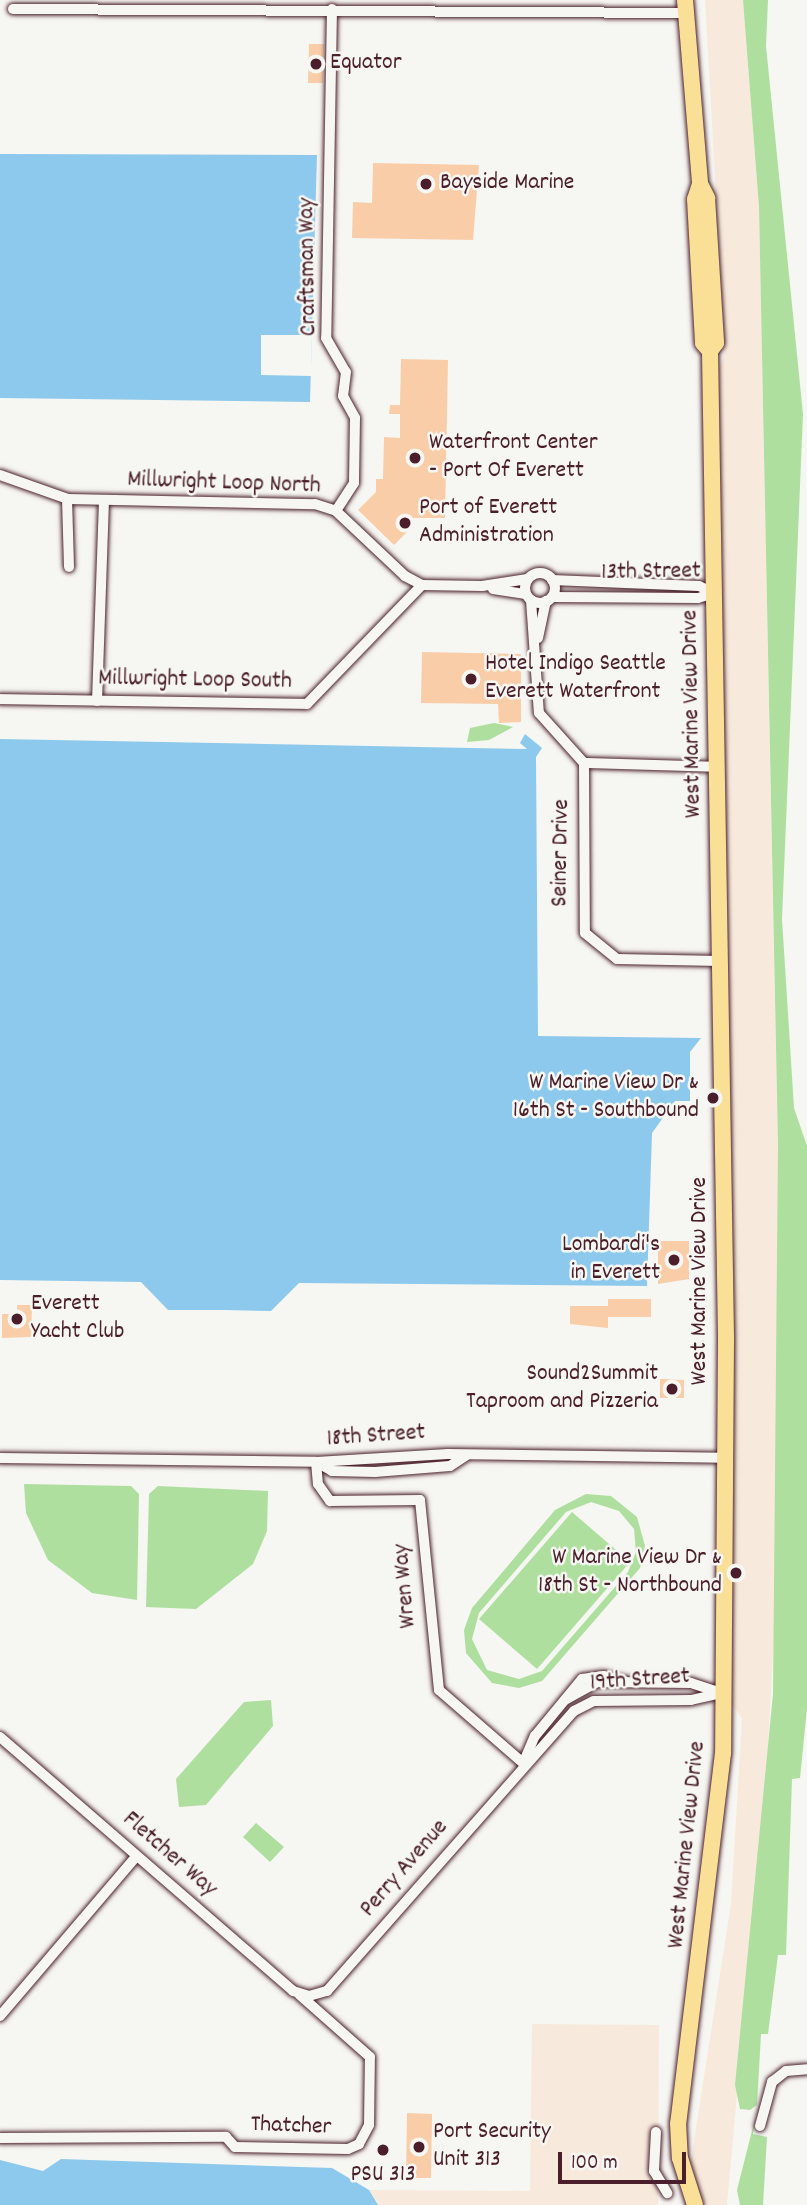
<!DOCTYPE html>
<html>
<head>
<meta charset="utf-8">
<style>
  body { margin:0 }
  #map { position:relative; width:807px; height:2205px; overflow:hidden; background:#f6f6f2; font-family:Dekko,sans-serif }
  div>[style] { position:absolute }
  .built>* { inset:0; background:#f7eadc }
  .green>* { inset:0; background:#aedf9f }
  .water>* { inset:0; background:#8dc9ed }
  .pier>* { inset:0; background:#f6f6f2 }
  .building>* { inset:0; background:#f9cda8 }
  .roads { filter:drop-shadow(0 0 2px #4a1f2b) drop-shadow(0 0 2px #4a1f2b) }
  .minor>* { height:10px; margin:-5px; padding:0 5px; transform-origin:5px; border-radius:5px; background:#f6f6f2 }
  .minor>.ring { margin:-5px; padding:0; box-sizing:content-box; background:none; border:10px solid #f6f6f2; border-radius:50% }
  .primary>* { height:16px; margin:-8px; padding:0 8px; transform-origin:8px; border-radius:8px; background:#fadf96 }
  .dots>* { width:19px; height:19px; translate:-50% -50%; box-sizing:border-box; border:4px solid #f6f6f2; border-radius:50% }
  span { translate:-50% -50%; white-space:nowrap; text-align:center; line-height:1.15; -webkit-text-stroke:5px #f6f6f2; paint-order:stroke }
  .poi-label { font-size:24px; color:#4a1f2b }
  .left { translate:0 -50%; text-align:left }
  .right { translate:-100% -50%; text-align:right }
  .street-label { font-size:24px; color:#4a1f2b }
  .scale { position:absolute; left:558px; top:2152px; width:128px; height:32px; box-sizing:border-box; border:4px solid #4a1f2b; border-top:0; padding-left:9px; font-size:21px; line-height:24px; white-space:nowrap; color:#4a1f2b; -webkit-text-stroke:5px #f6f6f2; paint-order:stroke }
</style>
</head>
<body>
<div id="map">
  <div class="built">
    <div style="clip-path:polygon(705px 0,743px 0,759px 207px,784px 1453px,767px 1765px,727px 2205px,684px 2205px,731px 1904px,742px 1718px,725px 1696px,711px 389px,725px 353px)"></div>
    <div style="clip-path:polygon(532px 2024px,659px 2025px,658px 2205px,378px 2205px,369px 2190px,530px 2191px)"></div>
  </div>
  <div class="green">
    <div style="clip-path:polygon(743px 0,768px 0,766px 46px,803px 414px,782px 919px,794px 1108px,807px 1146px,807px 1708px,800px 1778px,792px 1779px,786px 1955px,778px 1955px,768px 2034px,761px 2034px,757px 2105px,750px 2110px,740px 2109px,735px 2085px,773px 1694px,778px 1146px,759px 207px)"></div>
    <div style="clip-path:polygon(494px 723px,513px 727px,489px 740px,467px 742px,470px 728px)"></div>
    <div style="clip-path:polygon(24px 1484px,131px 1486px,139px 1494px,137px 1600px,92px 1593px,48px 1560px,26px 1513px)"></div>
    <div style="clip-path:polygon(158px 1486px,268px 1491px,267px 1531px,253px 1564px,196px 1609px,146px 1607px,149px 1494px)"></div>
    <div style="clip-path:polygon(evenodd,586px 1494px,611px 1496px,637px 1517px,645px 1546px,640px 1568px,542px 1681px,519px 1688px,492px 1683px,466px 1653px,464px 1630px,472px 1608px,555px 1510px,586px 1494px,591px 1502px,619px 1511px,634px 1529px,636px 1552px,628px 1572px,542px 1671px,519px 1679px,487px 1670px,472px 1639px,479px 1613px,566px 1512px,591px 1502px)"></div>
    <div style="clip-path:polygon(572px 1512px,630px 1562px,537px 1669px,479px 1619px)"></div>
    <div style="clip-path:polygon(271px 1700px,273px 1726px,206px 1805px,179px 1807px,176px 1779px,244px 1702px)"></div>
    <div style="clip-path:polygon(256px 1823px,284px 1847px,270px 1862px,243px 1837px)"></div>
    <div style="clip-path:polygon(755px 2119px,753px 2134px,767px 2137px,763px 2205px,740px 2205px,737px 2190px)"></div>
  </div>
  <div class="water">
    <div style="clip-path:polygon(0 154px,317px 155px,310px 402px,0 398px)"></div>
    <div style="clip-path:polygon(525px 734px,542px 748px,536px 757px,538px 1036px,701px 1038px,690px 1052px,690px 1101px,675px 1101px,652px 1133px,647px 1286px,299px 1283px,271px 1311px,225px 1310px,168px 1310px,141px 1282px,0 1280px,0 739px,527px 749px,520px 743px)"></div>
    <div style="clip-path:polygon(61px 2159px,332px 2168px,369px 2190px,378px 2205px,0 2205px,0 2160px,43px 2171px)"></div>
  </div>
  <div class="pier">
    <div style="clip-path:polygon(261px 335px,312px 335px,311px 376px,261px 375px)"></div>
  </div>
  <div class="building">
    <div style="clip-path:polygon(309px 44px,324px 44px,323px 83px,308px 83px)"></div>
    <div style="clip-path:polygon(373px 163px,479px 165px,473px 240px,352px 238px,353px 202px,372px 203px)"></div>
    <div style="clip-path:polygon(401px 359px,448px 360px,445px 518px,412px 518px,412px 527px,394px 545px,358px 510px,376px 492px,376px 479px,383px 479px,384px 437px,400px 438px,400px 414px,389px 414px,390px 405px,400px 405px)"></div>
    <div style="clip-path:polygon(422px 652px,521px 654px,521px 722px,499px 723px,498px 704px,421px 703px)"></div>
    <div style="clip-path:polygon(658px 1241px,689px 1241px,689px 1279px,658px 1284px)"></div>
    <div style="clip-path:polygon(608px 1299px,651px 1299px,651px 1317px,608px 1317px,608px 1328px,570px 1324px,570px 1306px,608px 1306px)"></div>
    <div style="clip-path:polygon(17px 1305px,32px 1305px,31px 1337px,2px 1338px,2px 1314px,17px 1314px)"></div>
    <div style="clip-path:polygon(660px 1379px,684px 1380px,684px 1398px,660px 1398px)"></div>
    <div style="clip-path:polygon(407px 2113px,432px 2114px,431px 2178px,406px 2178px)"></div>
  </div>
  <div class="roads">
    <div class="minor">
      <div style="left:13px;top:9px;width:673px;rotate:0.34deg"></div>
      <div style="left:332px;top:9px;width:329px;rotate:91deg"></div>
      <div style="left:326px;top:338px;width:39px;rotate:60deg"></div>
      <div style="left:346px;top:372px;width:24px;rotate:97deg"></div>
      <div style="left:343px;top:396px;width:25px;rotate:61deg"></div>
      <div style="left:355px;top:418px;width:65px;rotate:90.9deg"></div>
      <div style="left:354px;top:483px;width:33px;rotate:123deg"></div>
      <div style="left:0;top:475px;width:72px;rotate:19.4deg"></div>
      <div style="left:68px;top:499px;width:247px;rotate:1.2deg"></div>
      <div style="left:315px;top:504px;width:22px;rotate:18deg"></div>
      <div style="left:336px;top:511px;width:95px;rotate:43.3deg"></div>
      <div style="left:405px;top:576px;width:19px;rotate:28deg"></div>
      <div style="left:422px;top:585px;width:60px;rotate:1deg"></div>
      <div style="left:482px;top:586px;width:46px;rotate:-8.8deg"></div>
      <div style="left:67px;top:499px;width:68px;rotate:88.3deg"></div>
      <div class="ring" style="left:525px;top:573px;width:20px;height:20px"></div>
      <div style="left:552px;top:580px;width:147px;rotate:2.3deg"></div>
      <div style="left:699px;top:586px;width:17px;rotate:25deg"></div>
      <div style="left:493px;top:589px;width:33px;rotate:9deg"></div>
      <div style="left:552px;top:597px;width:146px;rotate:0.4deg"></div>
      <div style="left:698px;top:598px;width:17px;rotate:-17deg"></div>
      <div style="left:531px;top:600px;width:113px;rotate:86deg"></div>
      <div style="left:539px;top:713px;width:67px;rotate:48deg"></div>
      <div style="left:584px;top:763px;width:170px;rotate:89.7deg"></div>
      <div style="left:585px;top:933px;width:41px;rotate:39.1deg"></div>
      <div style="left:617px;top:959px;width:103px;rotate:1.1deg"></div>
      <div style="left:538px;top:638px;width:38px;rotate:-78deg"></div>
      <div style="left:0;top:699px;width:307px;rotate:0.9deg"></div>
      <div style="left:307px;top:704px;width:165px;rotate:-46deg"></div>
      <div style="left:97px;top:701px;width:199px;rotate:-88deg"></div>
      <div style="left:584px;top:763px;width:133px;rotate:1.7deg"></div>
      <div style="left:0;top:1458px;width:316px;rotate:0.7deg"></div>
      <div style="left:316px;top:1462px;width:132px;rotate:-3.5deg"></div>
      <div style="left:448px;top:1454px;width:276px;rotate:0.8deg"></div>
      <div style="left:316px;top:1462px;width:22px;rotate:85deg"></div>
      <div style="left:318px;top:1484px;width:21px;rotate:55deg"></div>
      <div style="left:330px;top:1501px;width:90px;rotate:-0.6deg"></div>
      <div style="left:420px;top:1500px;width:191px;rotate:84.3deg"></div>
      <div style="left:439px;top:1690px;width:111px;rotate:41deg"></div>
      <div style="left:316px;top:1462px;width:18px;rotate:29deg"></div>
      <div style="left:332px;top:1471px;width:43px;rotate:1.3deg"></div>
      <div style="left:375px;top:1472px;width:75px;rotate:-4.6deg"></div>
      <div style="left:450px;top:1466px;width:20px;rotate:-33deg"></div>
      <div style="left:565px;top:1700px;width:38px;rotate:-29deg"></div>
      <div style="left:598px;top:1682px;width:93px;rotate:0.6deg"></div>
      <div style="left:691px;top:1683px;width:32px;rotate:18deg"></div>
      <div style="left:0;top:1737px;width:388px;rotate:40.9deg"></div>
      <div style="left:293px;top:1991px;width:17px;rotate:17deg"></div>
      <div style="left:309px;top:1996px;width:19px;rotate:-16deg"></div>
      <div style="left:327px;top:1991px;width:373px;rotate:-48.6deg"></div>
      <div style="left:574px;top:1711px;width:22px;rotate:-27deg"></div>
      <div style="left:594px;top:1701px;width:97px;rotate:-0.6deg"></div>
      <div style="left:691px;top:1700px;width:32px;rotate:-13deg"></div>
      <div style="left:525px;top:1759px;width:25px;rotate:-67deg"></div>
      <div style="left:535px;top:1736px;width:74px;rotate:-50.5deg"></div>
      <div style="left:582px;top:1679px;width:22px;rotate:-8deg"></div>
      <div style="left:604px;top:1676px;width:23px;rotate:15deg"></div>
      <div style="left:0;top:2016px;width:209px;rotate:-49.5deg"></div>
      <div style="left:760px;top:2126px;width:46px;rotate:-74.7deg"></div>
      <div style="left:772px;top:2082px;width:18px;rotate:-38deg"></div>
      <div style="left:786px;top:2071px;width:21px;rotate:-5deg"></div>
      <div style="left:656px;top:2132px;width:39px;rotate:93deg"></div>
      <div style="left:654px;top:2171px;width:26px;rotate:59deg"></div>
      <div style="left:0;top:2138px;width:226px;rotate:-0.3deg"></div>
      <div style="left:226px;top:2137px;width:13px;rotate:48deg"></div>
      <div style="left:235px;top:2147px;width:113px;rotate:1deg"></div>
      <div style="left:348px;top:2149px;width:12px;rotate:-24deg"></div>
      <div style="left:359px;top:2144px;width:21px;rotate:-62deg"></div>
      <div style="left:369px;top:2125px;width:68px;rotate:-89.2deg"></div>
      <div style="left:370px;top:2057px;width:94px;rotate:-138.5deg"></div>
    </div>
    <div class="primary">
      <div style="left:685px;top:0;width:185px;rotate:85.3deg"></div>
      <div style="left:700px;top:184px;width:16px;rotate:63deg"></div>
      <div style="left:707px;top:198px;width:145px;rotate:86.4deg"></div>
      <div style="left:716px;top:343px;width:10px;rotate:127deg"></div>
      <div style="left:710px;top:351px;width:988px;rotate:89.07deg"></div>
      <div style="left:726px;top:1339px;width:414px;rotate:90.4deg"></div>
      <div style="left:723px;top:1753px;width:373px;rotate:96.9deg"></div>
      <div style="left:678px;top:2123px;width:35px;rotate:87deg"></div>
      <div style="left:680px;top:2158px;width:49px;rotate:72.3deg"></div>
      <div style="left:700px;top:184px;width:16px;rotate:108deg"></div>
      <div style="left:695px;top:199px;width:144px;rotate:86.8deg"></div>
      <div style="left:703px;top:343px;width:11px;rotate:49deg"></div>
    </div>
  </div>
  <div class="dots">
    <div style="left:316px;top:64px;background:#4a1f2b"></div>
    <div style="left:426px;top:184px;background:#4a1f2b"></div>
    <div style="left:415px;top:458px;background:#4a1f2b"></div>
    <div style="left:405px;top:523px;background:#4a1f2b"></div>
    <div style="left:471px;top:679px;background:#4a1f2b"></div>
    <div style="left:713px;top:1098px;background:#4a1f2b"></div>
    <div style="left:674px;top:1260px;background:#4a1f2b"></div>
    <div style="left:17px;top:1319px;background:#4a1f2b"></div>
    <div style="left:672px;top:1389px;background:#4a1f2b"></div>
    <div style="left:736px;top:1573px;background:#4a1f2b"></div>
    <div style="left:419px;top:2147px;background:#4a1f2b"></div>
    <div style="left:383px;top:2150px;background:#4a1f2b"></div>
  </div>
  <div class="poi-label">
    <span class="left" style="left:330px;top:64px">Equator</span>
    <span class="left" style="left:440px;top:184px">Bayside Marine</span>
    <span class="left" style="left:429px;top:458px">Waterfront Center<br>- Port Of Everett</span>
    <span class="left" style="left:419px;top:523px">Port of Everett<br>Administration</span>
    <span class="left" style="left:485px;top:679px">Hotel Indigo Seattle<br>Everett Waterfront</span>
    <span class="right" style="left:699px;top:1098px">W Marine View Dr &amp;<br>16th St - Southbound</span>
    <span class="right" style="left:660px;top:1260px">Lombardi's<br>in Everett</span>
    <span class="left" style="left:31px;top:1319px">Everett<br>Yacht Club</span>
    <span class="right" style="left:658px;top:1389px">Sound2Summit<br>Taproom and Pizzeria</span>
    <span class="right" style="left:722px;top:1573px">W Marine View Dr &amp;<br>18th St - Northbound</span>
    <span class="left" style="left:433px;top:2147px">Port Security<br>Unit 313</span>
    <span style="left:383px;top:2176px">PSU 313</span>
  </div>
  <div class="street-label">
    <span style="left:309px;top:267px;rotate:-91deg">Craftsman Way</span>
    <span style="left:224px;top:484px;rotate:2deg">Millwright Loop North</span>
    <span style="left:651px;top:573px;rotate:-1deg">13th Street</span>
    <span style="left:195px;top:681px;rotate:1deg">Millwright Loop South</span>
    <span style="left:693px;top:714px;rotate:-91deg">West Marine View Drive</span>
    <span style="left:562px;top:853px;rotate:-89deg">Seiner Drive</span>
    <span style="left:701px;top:1281px;rotate:-90deg">West Marine View Drive</span>
    <span style="left:376px;top:1437px;rotate:-4deg">18th Street</span>
    <span style="left:406px;top:1586px;rotate:-95deg">Wren Way</span>
    <span style="left:640px;top:1681px;rotate:-4deg">19th Street</span>
    <span style="left:688px;top:1845px;rotate:-84deg">West Marine View Drive</span>
    <span style="left:169px;top:1855px;rotate:41deg">Fletcher Way</span>
    <span style="left:405px;top:1869px;rotate:-49deg">Perry Avenue</span>
    <span style="left:291px;top:2127px;rotate:2deg">Thatcher</span>
  </div>
  <div class="scale">100 m</div>
</div>
</body>
</html>
